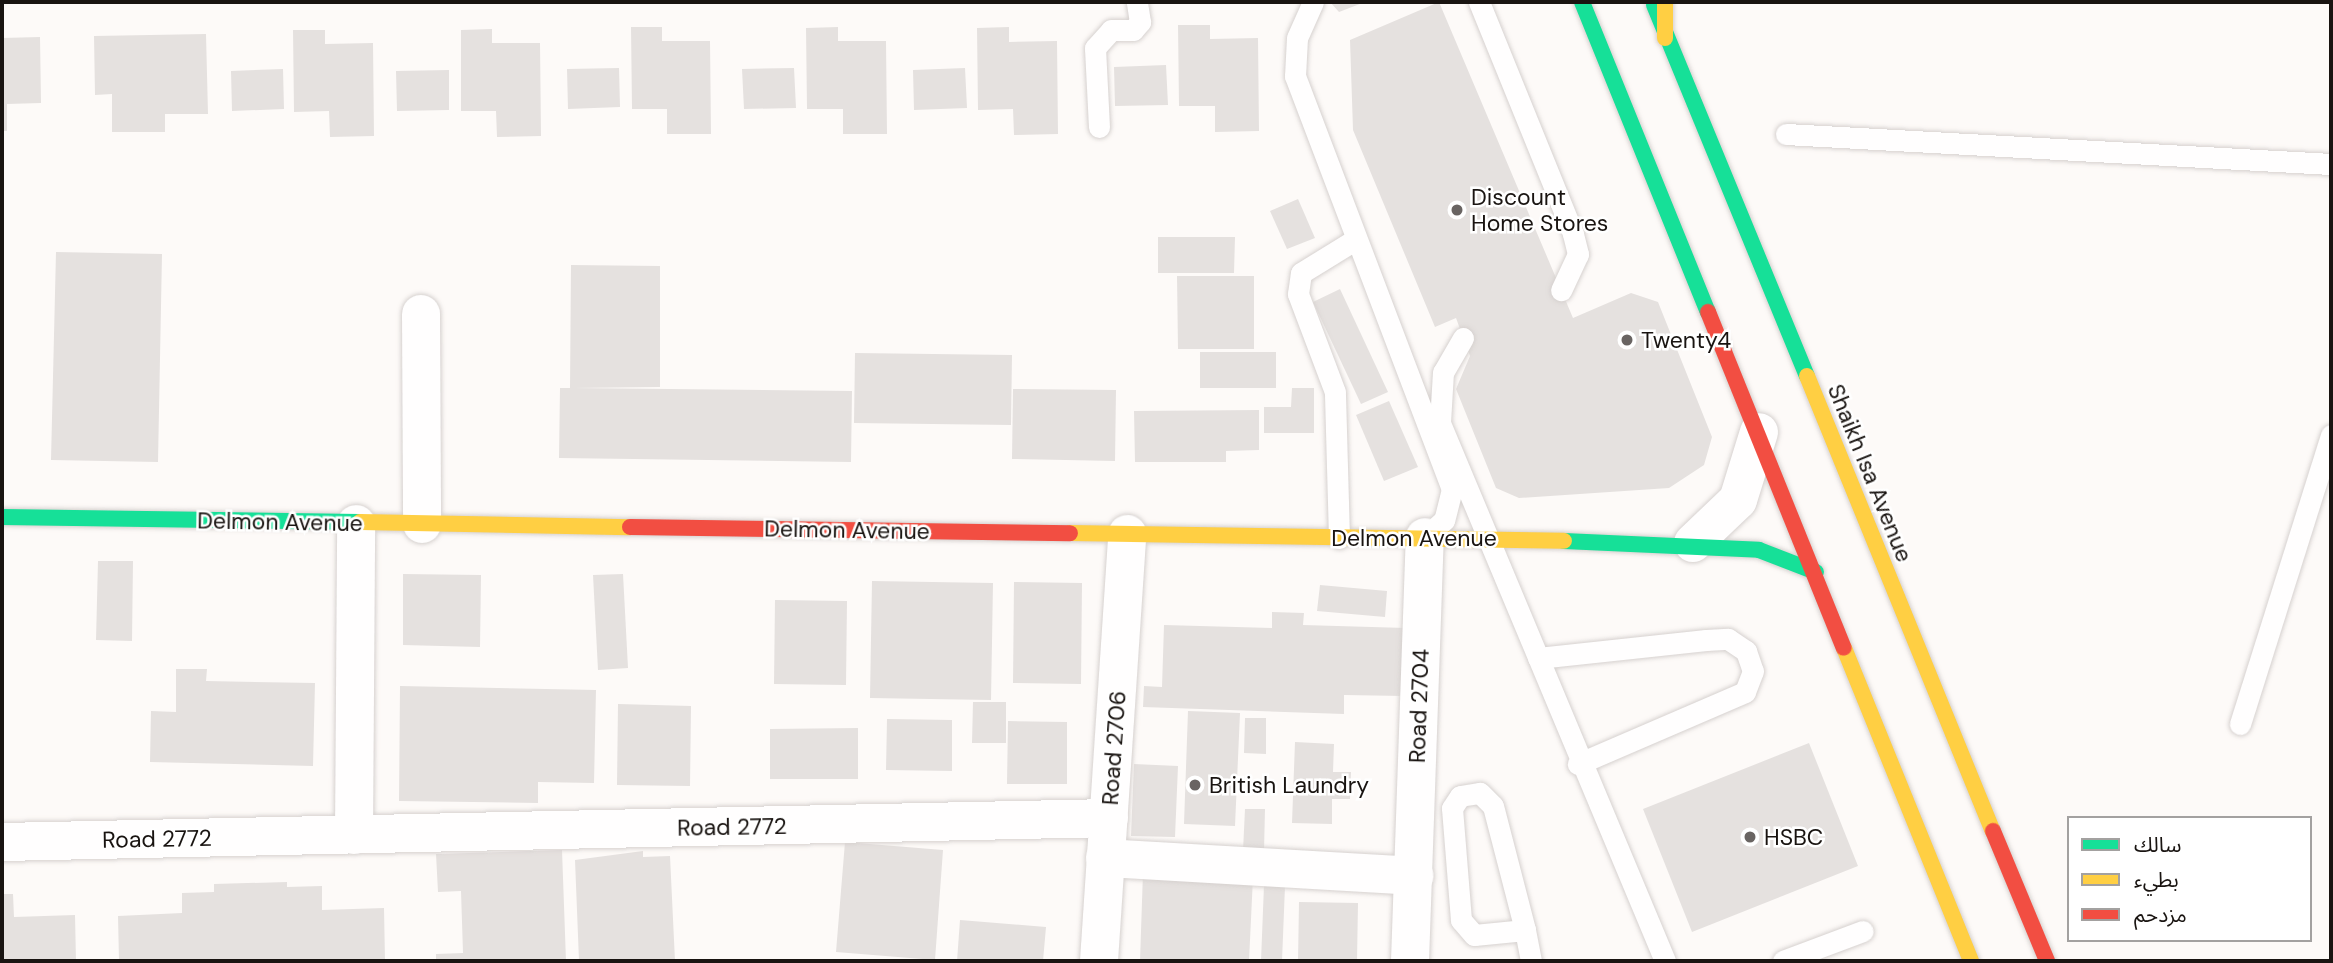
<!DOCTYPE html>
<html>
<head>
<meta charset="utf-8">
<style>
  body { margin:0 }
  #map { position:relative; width:2333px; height:963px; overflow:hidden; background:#fdfaf8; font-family:"DM Sans","Noto Sans Arabic",sans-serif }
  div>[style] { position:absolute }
  .building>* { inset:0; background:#e5e1df }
  .roads { filter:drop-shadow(0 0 2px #d6d1cf) drop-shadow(0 0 2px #d6d1cf) }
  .lane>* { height:21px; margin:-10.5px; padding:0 10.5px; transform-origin:10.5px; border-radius:10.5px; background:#fffefe }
  .street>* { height:38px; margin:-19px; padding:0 19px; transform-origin:19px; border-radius:19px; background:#fffefe }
  .fast>* { height:16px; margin:-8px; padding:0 8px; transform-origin:8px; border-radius:8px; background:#16e098 }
  .slow>* { height:16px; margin:-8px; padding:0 8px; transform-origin:8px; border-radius:8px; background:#ffcf43 }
  .jam>* { height:16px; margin:-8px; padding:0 8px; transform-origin:8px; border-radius:8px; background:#f24e42 }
  .dots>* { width:19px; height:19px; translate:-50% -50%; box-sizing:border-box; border:4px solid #fff; border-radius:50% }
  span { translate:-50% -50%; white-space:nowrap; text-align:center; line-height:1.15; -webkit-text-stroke:5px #fff; paint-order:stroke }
  .poi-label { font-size:23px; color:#191411 }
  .left { translate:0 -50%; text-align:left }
  .street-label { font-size:23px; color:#191411 }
  .frame { position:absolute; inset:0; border:4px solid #191411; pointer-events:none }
  .legend { position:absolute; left:2067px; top:816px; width:245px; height:126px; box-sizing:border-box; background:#fff; border:2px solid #a3a1a0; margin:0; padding:9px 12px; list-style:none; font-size:21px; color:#191411 }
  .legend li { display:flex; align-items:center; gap:14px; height:35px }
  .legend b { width:35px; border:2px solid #a3a1a0 }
</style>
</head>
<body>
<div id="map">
  <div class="building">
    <div style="clip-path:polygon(1330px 2px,1365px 2px,1339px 12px)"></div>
    <div style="clip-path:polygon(1439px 2px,1573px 318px,1631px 293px,1658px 302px,1712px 437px,1704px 465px,1669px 488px,1519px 498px,1496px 488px,1456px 389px,1470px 356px,1456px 318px,1435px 327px,1353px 130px,1350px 40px)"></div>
    <div style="clip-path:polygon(1178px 25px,1210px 25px,1210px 39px,1258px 38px,1259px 131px,1215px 132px,1215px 106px,1179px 106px)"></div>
    <div style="clip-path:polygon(631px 27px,662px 27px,662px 41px,710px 41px,711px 134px,667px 134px,667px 109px,632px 109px)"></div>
    <div style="clip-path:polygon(838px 27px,838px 41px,886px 41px,887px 134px,843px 134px,843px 109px,807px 109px,806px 28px)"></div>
    <div style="clip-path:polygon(1009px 27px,1009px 42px,1057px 41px,1058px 134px,1014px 135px,1013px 109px,978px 110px,977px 28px)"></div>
    <div style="clip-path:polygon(492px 29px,492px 43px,540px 43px,541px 136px,497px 137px,496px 111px,461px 111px,461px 30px)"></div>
    <div style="clip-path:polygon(293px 30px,325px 30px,325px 44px,373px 43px,374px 136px,330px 137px,329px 111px,294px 112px)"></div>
    <div style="clip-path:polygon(206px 34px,208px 114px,165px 114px,165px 132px,112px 132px,112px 94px,95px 95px,94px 36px)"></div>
    <div style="clip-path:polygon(40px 37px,41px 103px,7px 104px,7px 131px,2px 131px,2px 38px)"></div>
    <div style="clip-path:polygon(1166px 65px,1168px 105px,1115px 106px,1114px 67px)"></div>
    <div style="clip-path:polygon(619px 68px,620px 107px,568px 109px,567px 69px)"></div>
    <div style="clip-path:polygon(794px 68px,796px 108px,744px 109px,742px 69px)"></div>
    <div style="clip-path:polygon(965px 68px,967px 108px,914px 110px,913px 70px)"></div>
    <div style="clip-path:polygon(283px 69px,284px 109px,232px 111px,231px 71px)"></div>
    <div style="clip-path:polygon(449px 70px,449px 110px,397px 111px,396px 71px)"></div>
    <div style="clip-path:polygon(1298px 199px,1315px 238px,1287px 249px,1270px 211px)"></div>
    <div style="clip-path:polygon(1158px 237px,1235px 237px,1234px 273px,1158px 273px)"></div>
    <div style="clip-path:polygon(56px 252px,162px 254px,158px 462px,51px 460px)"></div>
    <div style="clip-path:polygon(571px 265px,660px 266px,660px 387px,574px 388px,852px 391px,851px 462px,559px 458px,560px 388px,570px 388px)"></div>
    <div style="clip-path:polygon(1177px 276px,1254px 276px,1254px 349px,1178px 349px)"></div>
    <div style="clip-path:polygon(1340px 289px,1388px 392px,1361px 404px,1313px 302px)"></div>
    <div style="clip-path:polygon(1200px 352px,1276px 352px,1276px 388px,1200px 388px)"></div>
    <div style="clip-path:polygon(855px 353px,1012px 355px,1011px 425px,854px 423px)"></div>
    <div style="clip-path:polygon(1292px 388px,1314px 388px,1314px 433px,1264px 433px,1264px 407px,1291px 407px)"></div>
    <div style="clip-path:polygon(1013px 389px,1116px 390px,1115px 461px,1012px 459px)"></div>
    <div style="clip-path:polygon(1389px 401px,1418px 467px,1384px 481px,1356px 415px)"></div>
    <div style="clip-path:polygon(1259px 410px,1259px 450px,1226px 451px,1226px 462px,1135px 462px,1134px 411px)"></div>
    <div style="clip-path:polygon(98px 561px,133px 561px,132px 641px,96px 640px)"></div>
    <div style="clip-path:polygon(403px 574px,481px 575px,480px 647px,403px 645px)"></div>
    <div style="clip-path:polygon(623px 574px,628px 668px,598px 670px,593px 575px)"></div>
    <div style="clip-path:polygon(872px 581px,993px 583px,991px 700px,870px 698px)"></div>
    <div style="clip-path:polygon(1014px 582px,1082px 583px,1081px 684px,1013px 683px)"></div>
    <div style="clip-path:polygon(1320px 585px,1387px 591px,1385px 617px,1317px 611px)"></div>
    <div style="clip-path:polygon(775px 600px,847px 601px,846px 685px,774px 684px)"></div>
    <div style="clip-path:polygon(1272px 612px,1304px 613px,1303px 625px,1406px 628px,1404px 696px,1344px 695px,1344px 714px,1143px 707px,1144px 686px,1162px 687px,1164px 625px,1272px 628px)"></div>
    <div style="clip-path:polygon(176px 669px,207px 669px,206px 681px,315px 683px,313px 766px,150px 762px,151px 711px,176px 712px)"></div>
    <div style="clip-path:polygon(400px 686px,596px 690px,594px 783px,538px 782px,538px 803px,399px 801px)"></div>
    <div style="clip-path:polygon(973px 702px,1006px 702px,1006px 743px,972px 743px)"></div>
    <div style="clip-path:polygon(618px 704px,691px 706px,690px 786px,617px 785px)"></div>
    <div style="clip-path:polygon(1188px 711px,1240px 713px,1235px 826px,1184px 824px)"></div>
    <div style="clip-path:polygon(1245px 718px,1266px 718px,1266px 754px,1244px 753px)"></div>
    <div style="clip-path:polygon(887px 719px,952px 720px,952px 771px,886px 770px)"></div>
    <div style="clip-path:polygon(1008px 721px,1067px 722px,1067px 784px,1007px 784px)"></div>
    <div style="clip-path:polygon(858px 728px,858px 779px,770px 779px,770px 729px)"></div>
    <div style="clip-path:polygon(1295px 742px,1334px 744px,1333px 772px,1351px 772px,1350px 799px,1332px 799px,1332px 824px,1292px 823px)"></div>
    <div style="clip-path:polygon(1809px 743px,1858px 866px,1692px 932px,1643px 809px)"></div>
    <div style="clip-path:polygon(1134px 764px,1178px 766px,1175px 837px,1131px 836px)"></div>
    <div style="clip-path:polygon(1245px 809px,1265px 809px,1264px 851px,1243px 851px)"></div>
    <div style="clip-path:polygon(845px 842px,943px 850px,935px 960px,836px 952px)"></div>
    <div style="clip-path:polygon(562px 850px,566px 961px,436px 961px,436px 954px,463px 953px,461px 891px,438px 892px,436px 854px)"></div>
    <div style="clip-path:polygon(643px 851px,643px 857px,670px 856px,675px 961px,579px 961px,575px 860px)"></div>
    <div style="clip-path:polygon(1143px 872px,1253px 877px,1249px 961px,1140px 961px)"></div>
    <div style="clip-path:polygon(287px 882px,287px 887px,322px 886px,322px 910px,384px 908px,385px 961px,119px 961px,118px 916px,182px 913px,182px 893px,214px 892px,214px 884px)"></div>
    <div style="clip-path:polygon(1264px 885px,1285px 886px,1282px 961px,1261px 961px)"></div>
    <div style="clip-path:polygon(2px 894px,13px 894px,14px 917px,75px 915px,76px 961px,2px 961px)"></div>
    <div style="clip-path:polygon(1299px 902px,1358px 903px,1357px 961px,1298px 961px)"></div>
    <div style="clip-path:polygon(960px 920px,1046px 927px,1043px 961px,957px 961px)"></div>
  </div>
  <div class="roads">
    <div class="lane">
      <div style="left:1313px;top:2px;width:39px;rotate:114deg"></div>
      <div style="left:1297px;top:38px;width:38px;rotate:93deg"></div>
      <div style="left:1295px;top:76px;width:442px;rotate:69.2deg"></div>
      <div style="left:1452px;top:489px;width:32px;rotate:104deg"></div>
      <div style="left:1444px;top:520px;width:25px;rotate:138deg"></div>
      <div style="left:1479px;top:2px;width:250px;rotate:67.9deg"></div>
      <div style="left:1573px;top:234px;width:21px;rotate:76deg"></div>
      <div style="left:1578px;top:254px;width:40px;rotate:115deg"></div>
      <div style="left:1099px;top:127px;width:79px;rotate:-92.9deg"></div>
      <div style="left:1095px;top:48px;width:24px;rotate:-48deg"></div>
      <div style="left:1111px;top:30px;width:22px"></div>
      <div style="left:1133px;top:30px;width:11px;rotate:-49deg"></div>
      <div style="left:1140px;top:22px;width:20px;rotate:-99deg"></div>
      <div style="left:1786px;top:134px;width:546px;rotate:3.15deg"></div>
      <div style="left:1463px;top:338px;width:39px;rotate:120deg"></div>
      <div style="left:1443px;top:372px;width:51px;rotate:93.4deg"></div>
      <div style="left:1440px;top:423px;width:583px;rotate:67.3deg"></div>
      <div style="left:1339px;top:538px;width:146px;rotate:-91.6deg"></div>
      <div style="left:1335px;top:392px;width:105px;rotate:-110.7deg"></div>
      <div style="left:1298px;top:294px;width:21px;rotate:-82deg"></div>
      <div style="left:1301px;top:273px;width:61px;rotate:-31.6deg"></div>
      <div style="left:1538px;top:658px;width:169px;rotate:-6.1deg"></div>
      <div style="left:1706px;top:640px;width:22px;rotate:-3deg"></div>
      <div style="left:1728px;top:639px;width:22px;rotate:34deg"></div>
      <div style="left:1746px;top:651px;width:21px;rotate:71deg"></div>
      <div style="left:1753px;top:671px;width:22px;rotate:111deg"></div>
      <div style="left:1745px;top:692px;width:182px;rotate:156.7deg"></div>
      <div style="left:2240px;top:724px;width:303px;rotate:-72.5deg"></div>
      <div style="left:1525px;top:930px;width:51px;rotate:174.4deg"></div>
      <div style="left:1474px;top:935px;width:20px;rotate:-131deg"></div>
      <div style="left:1461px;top:920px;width:112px;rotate:-94.6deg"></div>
      <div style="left:1452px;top:808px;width:14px;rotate:-56deg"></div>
      <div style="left:1460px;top:796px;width:20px;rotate:-9deg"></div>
      <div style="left:1480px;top:793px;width:18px;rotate:45deg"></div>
      <div style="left:1493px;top:806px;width:128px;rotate:75.5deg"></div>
      <div style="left:1525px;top:930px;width:32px;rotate:79deg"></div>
      <div style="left:1783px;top:961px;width:85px;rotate:-20.6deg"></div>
    </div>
    <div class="street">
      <div style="left:421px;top:314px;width:210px;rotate:89.7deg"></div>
      <div style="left:1693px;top:543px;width:62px;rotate:-43.7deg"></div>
      <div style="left:1738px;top:500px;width:71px;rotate:-72.8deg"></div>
      <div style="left:354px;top:835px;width:311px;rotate:-89.6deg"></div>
      <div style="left:2px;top:842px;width:1107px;rotate:-1.24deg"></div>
      <div style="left:1105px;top:858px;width:310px;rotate:3.3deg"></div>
      <div style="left:1099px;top:961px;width:428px;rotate:-86.2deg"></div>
      <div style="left:1410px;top:961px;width:424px;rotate:-88deg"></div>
    </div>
    <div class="fast">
      <div style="left:1582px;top:2px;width:335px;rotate:67.9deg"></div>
      <div style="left:1654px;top:5px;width:401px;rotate:67.6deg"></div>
      <div style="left:2px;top:517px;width:358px;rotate:0.8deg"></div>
      <div style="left:1564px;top:541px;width:195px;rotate:2.6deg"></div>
      <div style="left:1759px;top:550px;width:61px;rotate:21.1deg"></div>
    </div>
    <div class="slow">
      <div style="left:1665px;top:2px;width:36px;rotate:90deg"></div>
      <div style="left:1807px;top:376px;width:492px;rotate:67.8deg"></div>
      <div style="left:360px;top:522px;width:270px;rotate:1.1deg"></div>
      <div style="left:1070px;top:533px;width:494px;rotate:0.9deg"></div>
      <div style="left:1844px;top:648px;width:338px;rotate:67.9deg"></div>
    </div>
    <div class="jam">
      <div style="left:1708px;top:312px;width:362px;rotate:68deg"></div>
      <div style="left:630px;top:527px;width:440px;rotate:0.8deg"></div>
      <div style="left:1993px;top:831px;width:141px;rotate:67.4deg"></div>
    </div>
  </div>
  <div class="dots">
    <div style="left:1457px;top:210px;background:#696462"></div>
    <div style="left:1627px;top:340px;background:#696462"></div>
    <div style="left:1195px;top:785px;background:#696462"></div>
    <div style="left:1750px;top:837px;background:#696462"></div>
  </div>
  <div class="poi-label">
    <span class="left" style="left:1471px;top:210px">Discount<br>Home Stores</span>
    <span class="left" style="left:1641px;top:340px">Twenty4</span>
    <span class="left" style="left:1209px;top:785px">British Laundry</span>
    <span class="left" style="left:1764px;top:837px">HSBC</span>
  </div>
  <div class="street-label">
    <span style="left:1870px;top:473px;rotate:68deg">Shaikh Isa Avenue</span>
    <span style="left:280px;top:522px;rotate:1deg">Delmon Avenue</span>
    <span style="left:847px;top:530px;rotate:1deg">Delmon Avenue</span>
    <span style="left:1414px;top:538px">Delmon Avenue</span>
    <span style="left:1419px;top:706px;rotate:-88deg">Road 2704</span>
    <span style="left:1114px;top:748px;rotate:-86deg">Road 2706</span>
    <span style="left:732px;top:827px;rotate:-1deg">Road 2772</span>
    <span style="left:157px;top:839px;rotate:-1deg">Road 2772</span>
  </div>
  <div class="frame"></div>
  <ul class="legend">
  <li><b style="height:9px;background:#16e098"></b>سالك</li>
  <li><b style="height:9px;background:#ffcf43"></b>بطيء</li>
  <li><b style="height:9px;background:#f24e42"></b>مزدحم</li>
  </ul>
</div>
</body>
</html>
